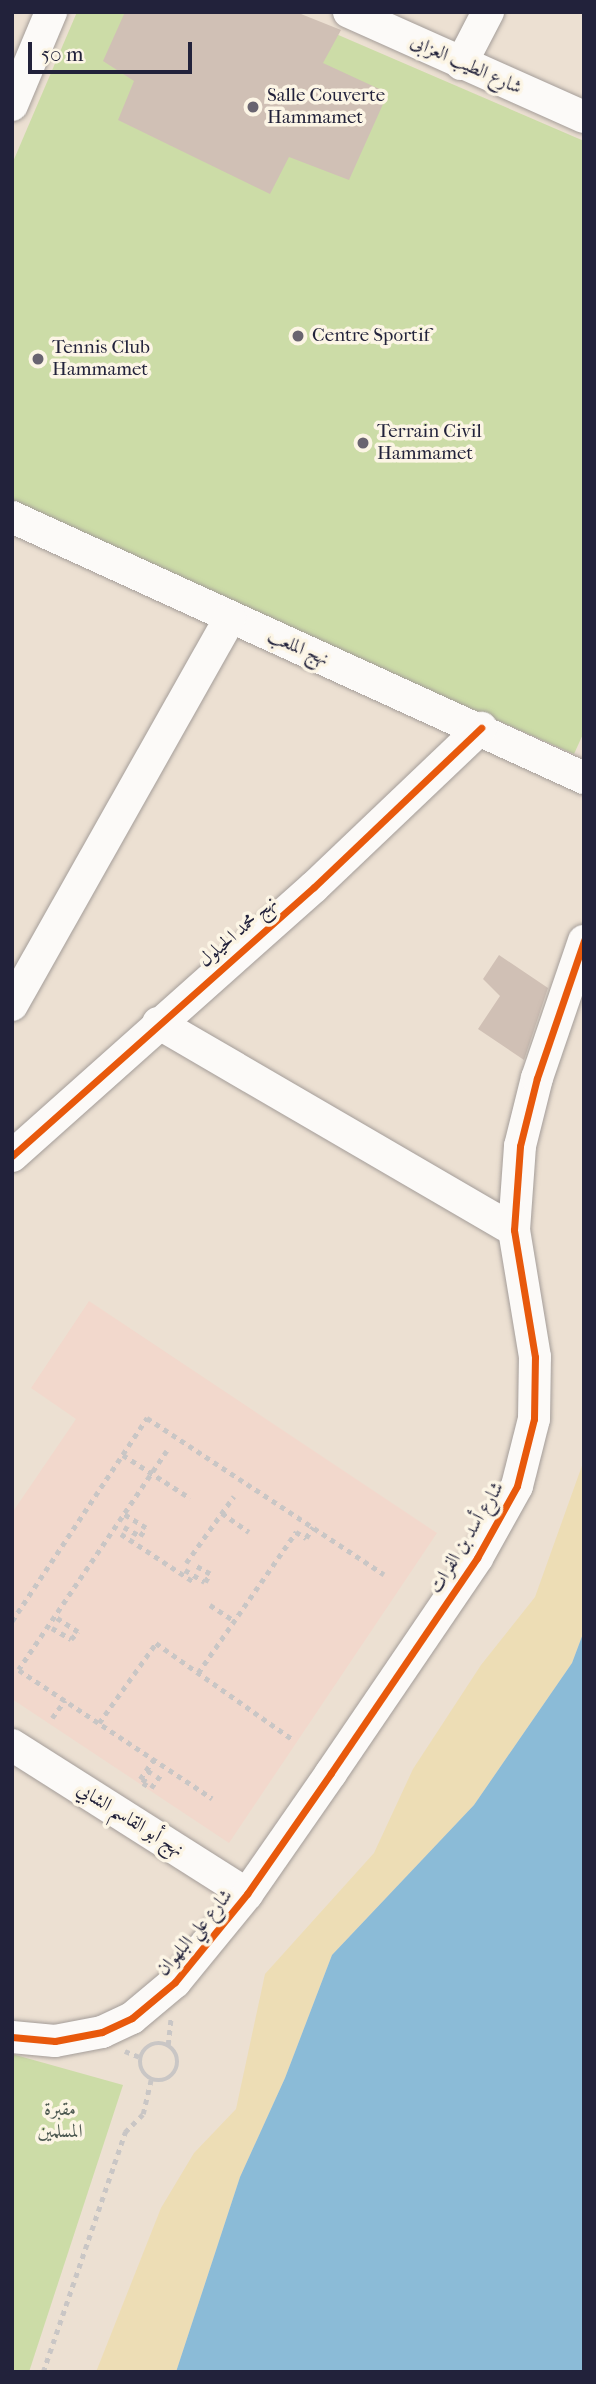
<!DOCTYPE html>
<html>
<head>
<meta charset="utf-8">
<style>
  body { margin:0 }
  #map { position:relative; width:596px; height:2384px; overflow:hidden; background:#ece0d2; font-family:"IM FELL French Canon",Amiri,serif }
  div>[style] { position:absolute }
  .built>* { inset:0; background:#f2d8cc }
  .green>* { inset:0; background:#ccdca7 }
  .sand>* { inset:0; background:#edddb5 }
  .water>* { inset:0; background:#8bbbd7 }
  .building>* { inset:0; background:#d0c0b5 }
  .path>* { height:4.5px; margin-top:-2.25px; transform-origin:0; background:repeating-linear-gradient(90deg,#c9c6c5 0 5px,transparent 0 10px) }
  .path>.ring { margin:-2.25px; padding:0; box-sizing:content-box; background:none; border:4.5px solid #c9c6c5; border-radius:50% }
  .roads { filter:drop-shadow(0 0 2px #a49d99) drop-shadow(0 0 2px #a49d99) }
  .minor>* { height:32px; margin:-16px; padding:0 16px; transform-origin:16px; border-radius:16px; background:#fcfaf8 }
  .cycleway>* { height:7px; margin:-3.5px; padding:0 3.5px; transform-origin:3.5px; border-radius:3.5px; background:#e8590c }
  .dots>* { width:19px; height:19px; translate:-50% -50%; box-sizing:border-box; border:4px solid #fcf5e5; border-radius:50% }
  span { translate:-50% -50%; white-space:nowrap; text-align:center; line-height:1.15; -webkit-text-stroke:7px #fcf5e5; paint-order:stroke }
  .street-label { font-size:19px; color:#22223b }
  .poi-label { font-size:19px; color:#22223b }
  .left { translate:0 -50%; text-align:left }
  .park-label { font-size:19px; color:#4d5951 }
  .frame { position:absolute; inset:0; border:14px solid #22223b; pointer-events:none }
  .scale { position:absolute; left:28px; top:42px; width:164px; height:32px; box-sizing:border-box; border:4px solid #22223b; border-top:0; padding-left:9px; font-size:21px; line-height:24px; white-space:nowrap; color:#22223b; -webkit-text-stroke:5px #fcf5e5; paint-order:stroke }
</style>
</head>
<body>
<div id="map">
  <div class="built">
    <div style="clip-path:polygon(89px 1301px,437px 1533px,229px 1843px,12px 1699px,12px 1513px,76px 1419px,31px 1388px)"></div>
  </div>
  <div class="green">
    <div style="clip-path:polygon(77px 12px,285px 12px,584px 141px,584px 732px,574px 754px,12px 507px,12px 164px)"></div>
    <div style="clip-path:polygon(12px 2054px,123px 2085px,29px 2372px,12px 2372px)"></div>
  </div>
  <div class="sand">
    <div style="clip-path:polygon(584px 1460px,584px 1631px,572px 1663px,474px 1805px,332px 1955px,285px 2078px,240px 2177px,176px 2372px,96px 2372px,161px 2208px,194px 2153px,236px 2109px,265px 1974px,374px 1853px,413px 1769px,481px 1665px,535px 1597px)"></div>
  </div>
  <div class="water">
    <div style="clip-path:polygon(584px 1631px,584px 2372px,176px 2372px,240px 2177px,285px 2078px,332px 1955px,474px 1805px,572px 1663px)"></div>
  </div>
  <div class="building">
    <div style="clip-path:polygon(125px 12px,296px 12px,341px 30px,323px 63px,388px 93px,349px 180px,289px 157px,270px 194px,118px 120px,134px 81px,103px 61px)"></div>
    <div style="clip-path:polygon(499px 955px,548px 988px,524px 1060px,478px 1029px,500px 996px,483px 979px)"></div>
  </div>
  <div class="path">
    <div style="left:167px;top:1451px;width:264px;rotate:124.1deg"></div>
    <div style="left:19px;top:1670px;width:232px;rotate:33.6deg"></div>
    <div style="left:123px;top:1455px;width:80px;rotate:32.7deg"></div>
    <div style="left:222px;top:1513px;width:33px;rotate:35deg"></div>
    <div style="left:124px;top:1527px;width:18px;rotate:29deg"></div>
    <div style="left:140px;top:1536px;width:10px;rotate:-53deg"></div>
    <div style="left:146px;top:1528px;width:26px;rotate:-148deg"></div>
    <div style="left:121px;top:1534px;width:87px;rotate:33.3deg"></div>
    <div style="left:186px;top:1563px;width:82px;rotate:-54.4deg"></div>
    <div style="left:185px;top:1570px;width:23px;rotate:31deg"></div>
    <div style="left:205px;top:1582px;width:9px;rotate:-58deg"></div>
    <div style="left:210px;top:1574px;width:18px;rotate:-151deg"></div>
    <div style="left:210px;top:1605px;width:30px;rotate:33deg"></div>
    <div style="left:12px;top:1621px;width:244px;rotate:-56.4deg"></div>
    <div style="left:147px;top:1418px;width:284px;rotate:33.4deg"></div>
    <div style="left:52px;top:1628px;width:22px;rotate:30deg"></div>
    <div style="left:71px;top:1639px;width:10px;rotate:-45deg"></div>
    <div style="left:78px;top:1632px;width:27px;rotate:-147deg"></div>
    <div style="left:198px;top:1673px;width:172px;rotate:-55.2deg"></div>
    <div style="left:296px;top:1532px;width:12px;rotate:31deg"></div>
    <div style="left:306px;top:1538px;width:13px;rotate:-58deg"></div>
    <div style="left:52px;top:1718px;width:22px;rotate:-54deg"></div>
    <div style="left:99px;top:1723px;width:98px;rotate:-54.5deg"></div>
    <div style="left:156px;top:1643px;width:166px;rotate:35.2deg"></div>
    <div style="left:151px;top:1770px;width:15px;rotate:122deg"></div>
    <div style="left:143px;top:1783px;width:9px;rotate:32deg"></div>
    <div style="left:151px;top:1788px;width:17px;rotate:-54deg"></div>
    <div style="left:140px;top:1779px;width:24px;rotate:-55deg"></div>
    <div class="ring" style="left:140px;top:2043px;width:33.5px;height:33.5px"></div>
    <div style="left:168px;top:2045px;width:27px;rotate:-84deg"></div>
    <div style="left:125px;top:2051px;width:16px;rotate:22deg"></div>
    <div style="left:43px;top:2372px;width:254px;rotate:-71.1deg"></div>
    <div style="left:125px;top:2132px;width:25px;rotate:-45deg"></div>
    <div style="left:143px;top:2114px;width:35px;rotate:-77deg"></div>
  </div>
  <div class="roads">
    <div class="minor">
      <div style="left:349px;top:12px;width:257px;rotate:24.1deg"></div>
      <div style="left:461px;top:64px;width:59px;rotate:-62.6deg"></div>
      <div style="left:12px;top:105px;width:101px;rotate:-67.2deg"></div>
      <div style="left:12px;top:517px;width:629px;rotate:24.53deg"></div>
      <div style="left:12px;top:1005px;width:444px;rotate:-60.6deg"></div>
      <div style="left:158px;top:1023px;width:412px;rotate:30.2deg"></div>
      <div style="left:12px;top:1156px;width:404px;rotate:-41.7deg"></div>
      <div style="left:314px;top:887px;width:231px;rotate:-43.6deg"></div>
      <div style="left:12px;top:1745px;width:278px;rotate:32.4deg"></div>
      <div style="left:12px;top:2037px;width:43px;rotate:5.3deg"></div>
      <div style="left:55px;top:2041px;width:48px;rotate:-10.8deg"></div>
      <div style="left:102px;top:2032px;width:33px;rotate:-25deg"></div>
      <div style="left:132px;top:2018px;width:56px;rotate:-39.9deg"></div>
      <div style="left:175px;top:1982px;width:114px;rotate:-50.7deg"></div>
      <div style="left:247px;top:1894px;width:147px;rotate:-55.2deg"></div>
      <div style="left:331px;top:1773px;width:260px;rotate:-55.8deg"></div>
      <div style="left:477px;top:1558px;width:82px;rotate:-60.9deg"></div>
      <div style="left:517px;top:1486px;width:69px;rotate:-75.8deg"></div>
      <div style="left:534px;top:1419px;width:62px;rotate:-89.1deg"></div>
      <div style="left:535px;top:1357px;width:129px;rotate:-99.4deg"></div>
      <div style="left:514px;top:1230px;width:84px;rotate:-85.9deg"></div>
      <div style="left:520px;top:1146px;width:70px;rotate:-76deg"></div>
      <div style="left:537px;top:1078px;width:145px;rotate:-71.1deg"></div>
    </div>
  </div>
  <div class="cycleway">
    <div style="left:12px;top:1156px;width:404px;rotate:-41.7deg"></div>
    <div style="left:314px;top:887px;width:231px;rotate:-43.6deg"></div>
    <div style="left:12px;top:2037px;width:43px;rotate:5.3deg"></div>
    <div style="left:55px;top:2041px;width:48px;rotate:-10.8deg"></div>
    <div style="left:102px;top:2032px;width:33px;rotate:-25deg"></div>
    <div style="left:132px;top:2018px;width:56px;rotate:-39.9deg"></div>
    <div style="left:175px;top:1982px;width:114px;rotate:-50.7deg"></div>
    <div style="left:247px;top:1894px;width:147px;rotate:-55.2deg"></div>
    <div style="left:331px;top:1773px;width:260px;rotate:-55.8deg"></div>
    <div style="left:477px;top:1558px;width:82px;rotate:-60.9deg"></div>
    <div style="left:517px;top:1486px;width:69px;rotate:-75.8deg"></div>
    <div style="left:534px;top:1419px;width:62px;rotate:-89.1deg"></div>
    <div style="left:535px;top:1357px;width:129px;rotate:-99.4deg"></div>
    <div style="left:514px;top:1230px;width:84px;rotate:-85.9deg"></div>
    <div style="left:520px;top:1146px;width:70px;rotate:-76deg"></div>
    <div style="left:537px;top:1078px;width:145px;rotate:-71.1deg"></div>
  </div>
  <div class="dots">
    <div style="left:253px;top:107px;background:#696470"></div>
    <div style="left:298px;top:336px;background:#696470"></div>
    <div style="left:38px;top:359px;background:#696470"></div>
    <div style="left:363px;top:443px;background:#696470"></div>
  </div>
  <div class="street-label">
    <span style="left:466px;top:65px;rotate:24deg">شارع الطيب العزابى</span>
    <span style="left:298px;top:648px;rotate:23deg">نهج الملعب</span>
    <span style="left:238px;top:932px;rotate:-41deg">نهج محمد الحيلول</span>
    <span style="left:467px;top:1538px;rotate:-59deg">شارع أسد بن الفرات</span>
    <span style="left:130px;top:1820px;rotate:32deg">نهج أبو القاسم الشابي</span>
    <span style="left:195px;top:1933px;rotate:-50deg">شارع علي البلهوان</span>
  </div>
  <div class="poi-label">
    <span class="left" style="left:267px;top:107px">Salle Couverte<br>Hammamet</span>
    <span class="left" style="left:312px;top:336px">Centre Sportif</span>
    <span class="left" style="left:52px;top:359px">Tennis Club<br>Hammamet</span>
    <span class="left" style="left:377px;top:443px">Terrain Civil<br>Hammamet</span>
  </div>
  <div class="park-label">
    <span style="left:60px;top:2121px">مقبرة<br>المسلمين</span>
  </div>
  <div class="frame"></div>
  <div class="scale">50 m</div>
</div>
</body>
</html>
